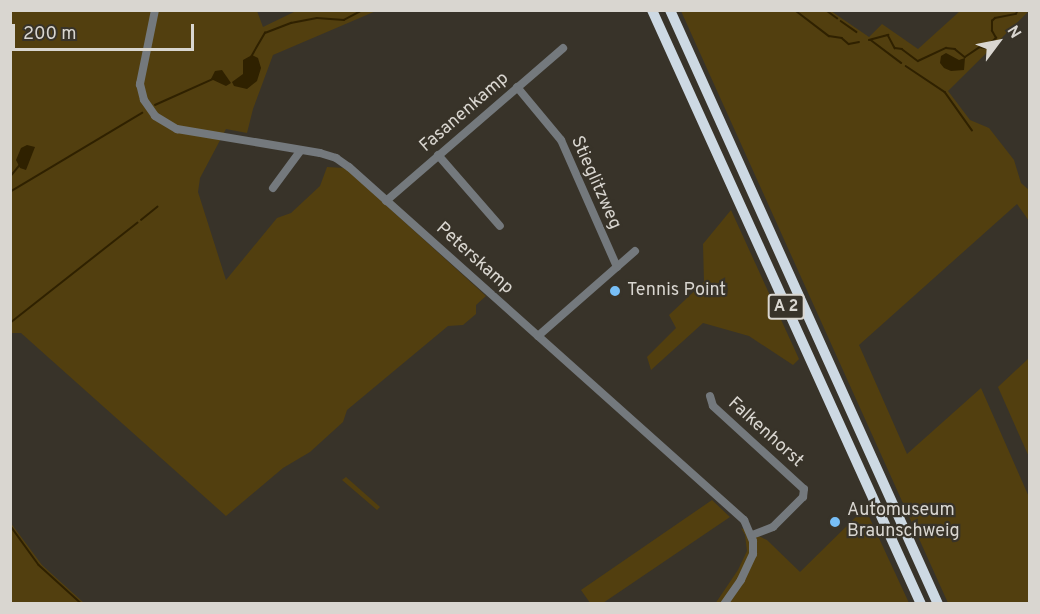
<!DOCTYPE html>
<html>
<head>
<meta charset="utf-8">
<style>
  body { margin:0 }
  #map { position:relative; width:1040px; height:614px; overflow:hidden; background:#383329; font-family:Overpass,sans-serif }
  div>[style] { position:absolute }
  .green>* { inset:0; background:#523f0f }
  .water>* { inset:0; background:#2f2100 }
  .stream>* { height:1.5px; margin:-0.75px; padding:0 0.75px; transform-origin:0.75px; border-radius:0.75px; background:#2f2100 }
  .minor>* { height:8px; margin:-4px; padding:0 4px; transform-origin:4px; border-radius:4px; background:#74797d }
  .highway>* { height:10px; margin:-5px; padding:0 5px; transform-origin:5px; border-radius:5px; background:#cdd9e3 }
  .dots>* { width:16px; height:16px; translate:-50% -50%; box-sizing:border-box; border:3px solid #383329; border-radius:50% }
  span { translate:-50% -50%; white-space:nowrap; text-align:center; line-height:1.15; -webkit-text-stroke:4.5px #383329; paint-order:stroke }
  .shield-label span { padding:2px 4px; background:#383329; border:2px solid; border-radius:4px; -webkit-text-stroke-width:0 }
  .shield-label { font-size:16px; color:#d9d6d0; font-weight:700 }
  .street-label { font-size:18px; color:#d9d6d0 }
  .poi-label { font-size:18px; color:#d9d6d0 }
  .left { translate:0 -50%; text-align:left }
  .frame { position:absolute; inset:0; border:12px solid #d9d6d0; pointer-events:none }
  .north { position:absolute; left:968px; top:12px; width:60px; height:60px; -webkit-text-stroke:4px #383329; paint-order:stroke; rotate:58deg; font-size:16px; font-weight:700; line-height:24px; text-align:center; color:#d9d6d0 }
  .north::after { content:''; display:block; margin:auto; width:21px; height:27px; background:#d9d6d0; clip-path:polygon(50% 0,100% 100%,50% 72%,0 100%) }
  .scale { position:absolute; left:12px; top:24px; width:182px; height:27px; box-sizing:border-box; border:3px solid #d9d6d0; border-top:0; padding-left:8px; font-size:18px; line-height:21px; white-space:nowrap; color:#d9d6d0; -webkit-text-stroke:4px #383329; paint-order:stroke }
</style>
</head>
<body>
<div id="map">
  <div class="green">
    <div style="clip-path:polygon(11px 11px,257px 11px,263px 27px,296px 11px,376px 11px,273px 55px,253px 109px,247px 133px,226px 129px,200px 178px,198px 192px,226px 280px,277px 218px,291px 213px,320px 186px,327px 167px,345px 168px,486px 296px,476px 305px,476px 314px,463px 325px,448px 326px,347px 410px,343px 422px,310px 452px,283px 468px,226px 516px,21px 333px,11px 333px)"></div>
    <div style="clip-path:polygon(681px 11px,831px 11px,869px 37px,882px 24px,918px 49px,960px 11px,1029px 11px,948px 91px,970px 120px,989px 128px,1014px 160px,1021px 183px,1029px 190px,1029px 221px,1017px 204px,859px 345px,907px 454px,981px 388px,1029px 497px,1029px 603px,948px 603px)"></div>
    <div style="clip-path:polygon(731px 210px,799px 359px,793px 365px,749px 336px,703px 323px,651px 370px,647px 357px,676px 328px,669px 315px,704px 282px,703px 244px)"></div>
    <div style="clip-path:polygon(1029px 358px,1029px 457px,998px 387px)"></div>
    <div style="clip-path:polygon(346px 477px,380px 507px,377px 510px,342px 480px)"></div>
    <div style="clip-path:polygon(712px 500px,730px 517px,603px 603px,590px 603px,581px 590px)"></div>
    <div style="clip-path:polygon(865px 508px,909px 603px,715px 604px,738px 570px,747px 551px,745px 535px,741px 528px,767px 540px,800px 572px)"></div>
    <div style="clip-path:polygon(10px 522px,42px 565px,84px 603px,11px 603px)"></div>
  </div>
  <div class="water">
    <div style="clip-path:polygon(946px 53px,959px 60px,965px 58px,964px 70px,951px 71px,944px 68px,940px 63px,941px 56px)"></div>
    <div style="clip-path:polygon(252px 55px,258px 58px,261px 68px,257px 81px,247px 89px,234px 86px,232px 82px,243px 74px,243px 60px)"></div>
    <div style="clip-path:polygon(222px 70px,231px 83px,226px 86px,211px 79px,215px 71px)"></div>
    <div style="clip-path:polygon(27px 145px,35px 147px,26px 170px,20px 168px,16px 160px,21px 148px)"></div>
  </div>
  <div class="stream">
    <div style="left:795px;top:10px;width:43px;rotate:37.4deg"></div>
    <div style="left:829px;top:36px;width:13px;rotate:9deg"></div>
    <div style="left:842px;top:38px;width:9px;rotate:41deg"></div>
    <div style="left:849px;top:44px;width:10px;rotate:-11deg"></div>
    <div style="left:826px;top:10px;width:14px;rotate:36deg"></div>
    <div style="left:841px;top:21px;width:19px;rotate:35deg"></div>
    <div style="left:869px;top:40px;width:20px;rotate:-15deg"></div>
    <div style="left:888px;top:35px;width:15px;rotate:62deg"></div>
    <div style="left:895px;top:48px;width:7px;rotate:8deg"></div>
    <div style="left:902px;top:49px;width:20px;rotate:37deg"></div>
    <div style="left:918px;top:61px;width:31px;rotate:-25deg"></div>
    <div style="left:946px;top:48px;width:9px;rotate:6deg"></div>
    <div style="left:955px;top:49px;width:13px;rotate:39deg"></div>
    <div style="left:965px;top:57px;width:18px;rotate:-34deg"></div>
    <div style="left:980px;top:47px;width:5px;rotate:11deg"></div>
    <div style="left:985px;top:48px;width:15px;rotate:-42deg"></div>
    <div style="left:996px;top:38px;width:8px;rotate:-120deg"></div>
    <div style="left:992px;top:31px;width:10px;rotate:-90deg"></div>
    <div style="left:992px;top:21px;width:4px;rotate:-45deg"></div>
    <div style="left:995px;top:18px;width:21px;rotate:-11deg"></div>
    <div style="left:1016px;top:14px;width:4px;rotate:-63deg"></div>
    <div style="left:871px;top:40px;width:38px;rotate:37deg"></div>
    <div style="left:251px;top:57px;width:28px;rotate:-60deg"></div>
    <div style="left:265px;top:33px;width:28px;rotate:-21deg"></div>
    <div style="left:291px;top:23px;width:26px;rotate:-11deg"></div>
    <div style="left:317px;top:18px;width:27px;rotate:4deg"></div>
    <div style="left:344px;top:20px;width:21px;rotate:-28deg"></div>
    <div style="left:906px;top:66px;width:47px;rotate:33.7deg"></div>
    <div style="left:945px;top:92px;width:47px;rotate:54.6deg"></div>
    <div style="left:155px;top:105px;width:64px;rotate:-24.1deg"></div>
    <div style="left:10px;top:177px;width:14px;rotate:-51deg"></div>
    <div style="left:10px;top:192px;width:154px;rotate:-30.9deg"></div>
    <div style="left:141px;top:220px;width:21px;rotate:-39deg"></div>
    <div style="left:10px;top:323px;width:162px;rotate:-38.2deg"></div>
    <div style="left:10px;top:525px;width:49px;rotate:54.1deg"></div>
    <div style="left:39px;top:565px;width:58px;rotate:42.2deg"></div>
  </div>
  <div class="minor">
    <div style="left:155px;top:10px;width:76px;rotate:101.5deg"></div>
    <div style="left:140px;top:84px;width:16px;rotate:76deg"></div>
    <div style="left:144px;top:100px;width:19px;rotate:55deg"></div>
    <div style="left:155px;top:116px;width:26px;rotate:31deg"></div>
    <div style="left:177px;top:129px;width:145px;rotate:9.5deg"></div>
    <div style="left:320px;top:153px;width:17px;rotate:17deg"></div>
    <div style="left:336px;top:158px;width:16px;rotate:35deg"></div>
    <div style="left:349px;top:167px;width:530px;rotate:41.79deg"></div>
    <div style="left:744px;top:520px;width:23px;rotate:67deg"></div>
    <div style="left:753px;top:541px;width:13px;rotate:90deg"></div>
    <div style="left:753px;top:554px;width:29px;rotate:115deg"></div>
    <div style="left:741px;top:580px;width:29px;rotate:125deg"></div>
    <div style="left:517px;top:87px;width:69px;rotate:50.3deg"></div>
    <div style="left:561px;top:140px;width:139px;rotate:66.2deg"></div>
    <div style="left:438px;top:155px;width:94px;rotate:48.9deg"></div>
    <div style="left:273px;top:188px;width:47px;rotate:-53.6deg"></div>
    <div style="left:386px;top:201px;width:234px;rotate:-40.8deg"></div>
    <div style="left:538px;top:336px;width:129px;rotate:-41.2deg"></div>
    <div style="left:710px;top:396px;width:10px;rotate:73deg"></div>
    <div style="left:713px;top:406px;width:123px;rotate:42.4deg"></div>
    <div style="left:804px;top:489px;width:8px;rotate:97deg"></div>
    <div style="left:803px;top:497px;width:42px;rotate:135deg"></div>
    <div style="left:773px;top:527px;width:22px;rotate:159deg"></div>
  </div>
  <div class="highway">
    <div style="left:652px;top:10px;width:652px;rotate:65.64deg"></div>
    <div style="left:670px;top:10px;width:652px;rotate:65.72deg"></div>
  </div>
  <div class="dots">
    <div style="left:615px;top:291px;background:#78bff7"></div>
    <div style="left:835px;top:522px;background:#78bff7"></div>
  </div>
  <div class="shield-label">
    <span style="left:786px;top:307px">A 2</span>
  </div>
  <div class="street-label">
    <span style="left:465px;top:113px;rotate:-41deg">Fasanenkamp</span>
    <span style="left:595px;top:183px;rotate:66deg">Stieglitzweg</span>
    <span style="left:474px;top:259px;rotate:42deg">Peterskamp</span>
    <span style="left:765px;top:433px;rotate:42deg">Falkenhorst</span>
  </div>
  <div class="poi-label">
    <span class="left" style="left:627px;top:291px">Tennis Point</span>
    <span class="left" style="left:847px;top:522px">Automuseum<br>Braunschweig</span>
  </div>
  <div class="frame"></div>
  <div class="north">N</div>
  <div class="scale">200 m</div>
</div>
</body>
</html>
